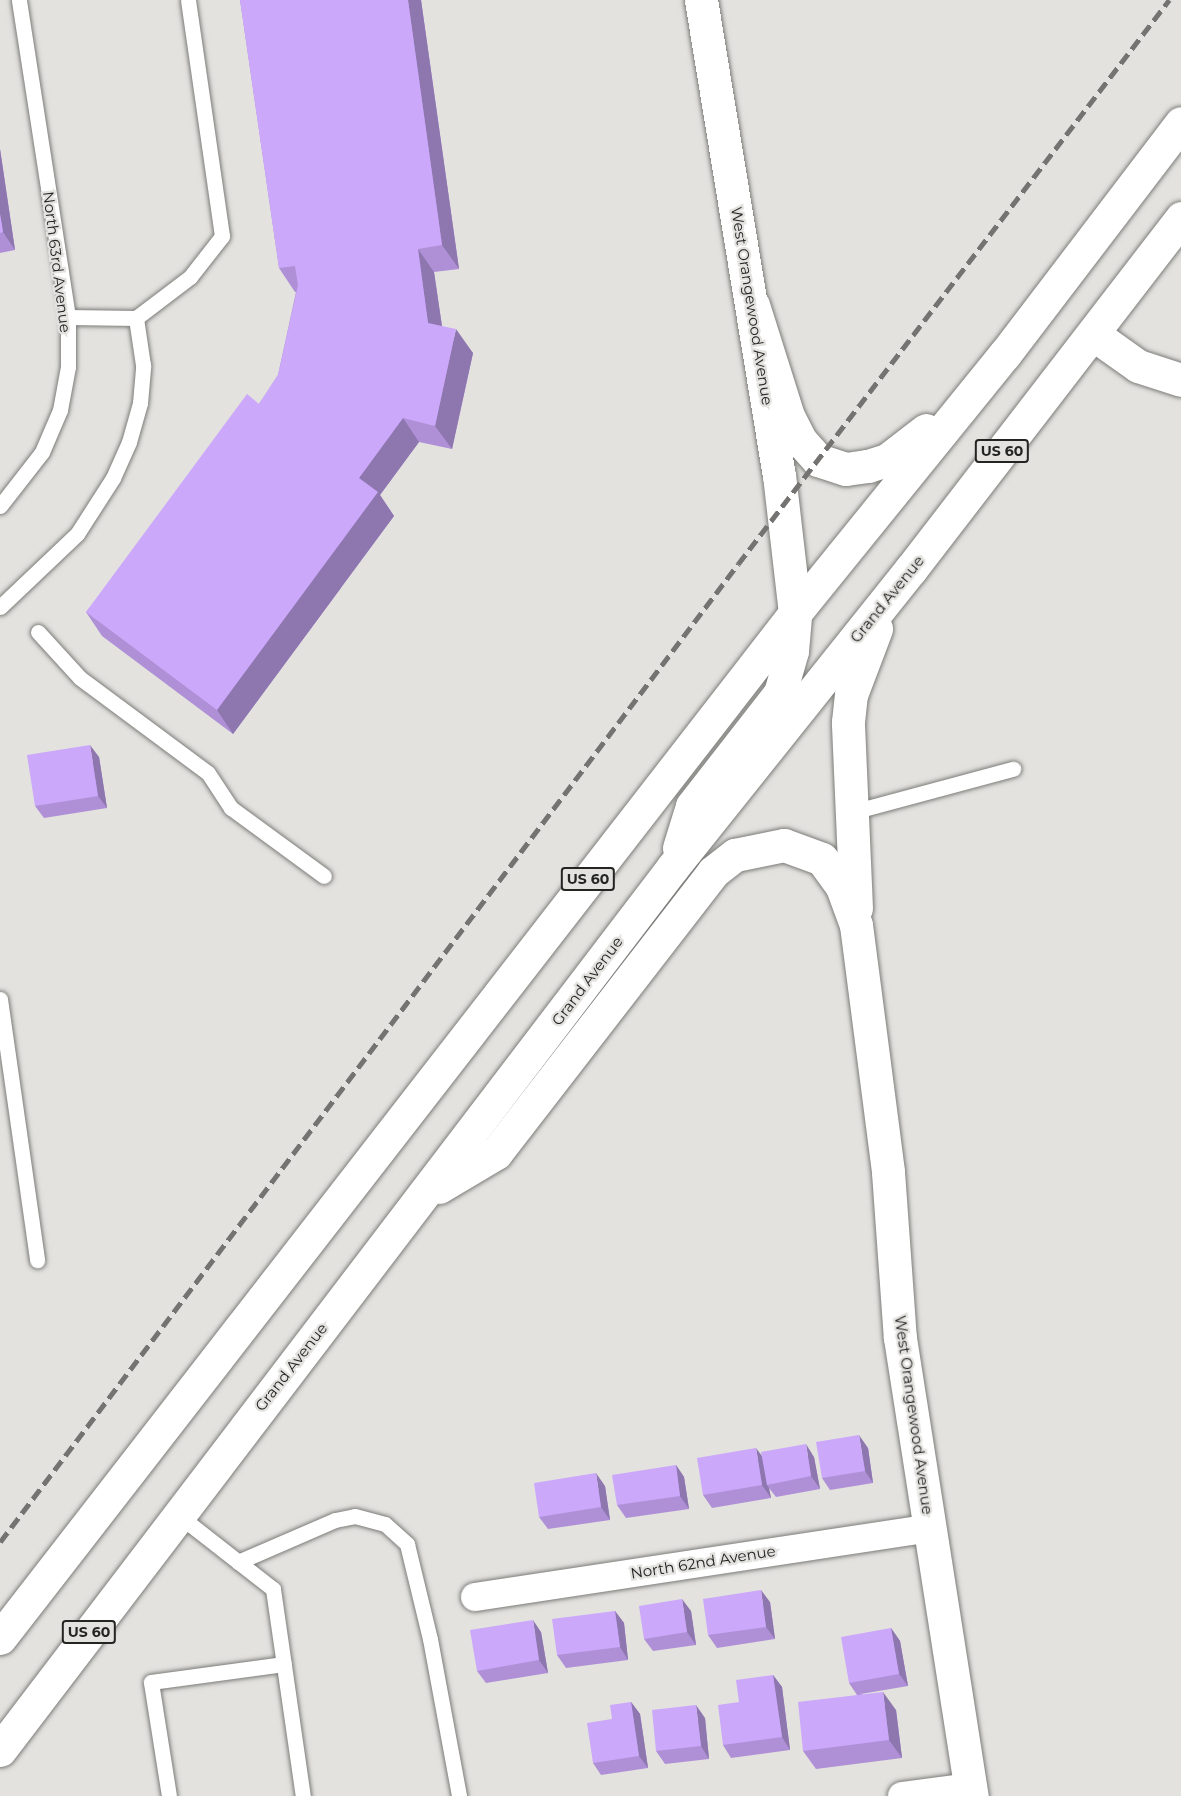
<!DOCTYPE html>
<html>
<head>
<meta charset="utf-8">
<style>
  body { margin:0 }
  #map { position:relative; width:1181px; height:1796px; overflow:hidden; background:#e3e2df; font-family:Montserrat,sans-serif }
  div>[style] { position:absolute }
  .roads { filter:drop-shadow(0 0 2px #7c7c79) drop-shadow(0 0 2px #7c7c79) }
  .lane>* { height:15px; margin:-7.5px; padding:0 7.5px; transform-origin:7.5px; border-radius:7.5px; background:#fff }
  .street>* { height:28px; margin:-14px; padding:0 14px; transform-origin:14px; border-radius:14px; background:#fff }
  .secondary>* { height:33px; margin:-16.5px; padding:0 16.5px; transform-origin:16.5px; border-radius:16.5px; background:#fff }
  .highway>* { height:33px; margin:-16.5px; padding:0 16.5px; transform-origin:16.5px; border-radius:16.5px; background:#fff }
  .rail>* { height:4.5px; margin-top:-2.25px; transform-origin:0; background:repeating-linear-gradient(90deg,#747371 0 12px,transparent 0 18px) }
  .wall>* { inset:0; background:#af90d7 }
  .shaded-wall>* { inset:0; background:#8e76af }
  .building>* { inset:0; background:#cba8fa }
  span { translate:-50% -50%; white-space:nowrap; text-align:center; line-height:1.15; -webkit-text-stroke:4.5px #e3e2df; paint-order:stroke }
  .shield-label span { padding:2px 4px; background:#e3e2df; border:2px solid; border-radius:4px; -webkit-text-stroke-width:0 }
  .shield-label { font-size:14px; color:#242423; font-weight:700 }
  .street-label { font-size:15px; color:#242423 }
</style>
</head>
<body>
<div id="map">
  <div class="roads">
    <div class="lane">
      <div style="left:68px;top:317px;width:68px;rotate:0.8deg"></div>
      <div style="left:136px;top:318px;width:68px;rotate:-37.2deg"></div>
      <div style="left:190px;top:277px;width:52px;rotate:-52deg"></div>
      <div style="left:222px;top:236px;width:238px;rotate:-98.2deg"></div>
      <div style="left:0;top:506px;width:68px;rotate:-52.1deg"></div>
      <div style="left:42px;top:452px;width:46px;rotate:-66.8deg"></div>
      <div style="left:60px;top:410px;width:44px;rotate:-79.5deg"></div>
      <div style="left:68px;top:367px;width:50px;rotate:-90deg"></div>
      <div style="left:68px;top:317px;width:321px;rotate:-98.8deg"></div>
      <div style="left:0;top:607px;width:106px;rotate:-43.5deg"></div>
      <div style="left:77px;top:534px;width:67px;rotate:-57.3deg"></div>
      <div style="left:113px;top:478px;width:39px;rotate:-66deg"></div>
      <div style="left:129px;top:442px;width:41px;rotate:-74.2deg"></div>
      <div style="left:140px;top:403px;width:38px;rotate:-85deg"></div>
      <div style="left:143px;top:365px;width:48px;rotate:-98.5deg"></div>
      <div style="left:38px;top:632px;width:62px;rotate:47.6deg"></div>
      <div style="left:80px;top:678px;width:159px;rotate:36.6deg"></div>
      <div style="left:208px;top:773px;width:42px;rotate:56.7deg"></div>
      <div style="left:231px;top:808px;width:115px;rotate:36.2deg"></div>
      <div style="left:852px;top:812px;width:167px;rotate:-15deg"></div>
      <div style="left:0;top:999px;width:264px;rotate:81.9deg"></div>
      <div style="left:177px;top:1514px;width:122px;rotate:38deg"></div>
      <div style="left:273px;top:1589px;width:209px;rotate:81.8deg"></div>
      <div style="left:238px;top:1562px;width:106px;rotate:-23.4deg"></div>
      <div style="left:335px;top:1520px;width:20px;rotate:-11deg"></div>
      <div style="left:355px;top:1516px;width:31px;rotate:15deg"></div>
      <div style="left:385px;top:1524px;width:30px;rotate:42deg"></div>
      <div style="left:407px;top:1544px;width:98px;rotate:76.4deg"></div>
      <div style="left:430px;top:1639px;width:160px;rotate:79.5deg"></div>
      <div style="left:169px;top:1796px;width:115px;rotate:-99deg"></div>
      <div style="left:151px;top:1682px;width:134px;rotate:-7.7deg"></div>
    </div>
    <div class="street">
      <div style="left:475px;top:1597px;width:461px;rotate:-8.6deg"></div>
      <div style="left:902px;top:1796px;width:69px;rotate:-7.5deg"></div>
    </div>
    <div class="secondary">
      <div style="left:701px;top:0;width:481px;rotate:80.7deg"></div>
      <div style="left:779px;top:475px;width:139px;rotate:83.4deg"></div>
      <div style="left:1093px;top:334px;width:55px;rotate:35.4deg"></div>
      <div style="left:1138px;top:366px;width:45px;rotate:18deg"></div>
      <div style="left:856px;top:925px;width:249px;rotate:82.6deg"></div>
      <div style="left:888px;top:1172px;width:166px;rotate:85.9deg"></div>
      <div style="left:900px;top:1338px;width:464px;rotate:81.1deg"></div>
    </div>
    <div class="highway">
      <div style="left:753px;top:305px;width:116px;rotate:72.5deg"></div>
      <div style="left:788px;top:416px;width:27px;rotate:63deg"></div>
      <div style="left:800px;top:440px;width:27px;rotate:48deg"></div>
      <div style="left:818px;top:460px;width:29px;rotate:18deg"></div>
      <div style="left:846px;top:469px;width:22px;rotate:-8deg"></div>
      <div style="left:868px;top:466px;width:20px;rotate:-18deg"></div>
      <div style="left:887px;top:460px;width:49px;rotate:-37.6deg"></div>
      <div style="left:679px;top:848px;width:44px;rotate:-72.8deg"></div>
      <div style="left:692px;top:806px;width:143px;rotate:-52.1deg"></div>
      <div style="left:780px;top:693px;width:44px;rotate:-74.1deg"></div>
      <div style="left:792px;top:651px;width:38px;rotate:-85deg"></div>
      <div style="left:856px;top:908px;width:186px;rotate:-92.5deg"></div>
      <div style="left:848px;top:722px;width:27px;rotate:-84deg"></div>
      <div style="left:851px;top:695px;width:71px;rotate:-69.3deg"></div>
      <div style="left:439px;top:1187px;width:66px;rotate:-30.8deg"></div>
      <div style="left:496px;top:1153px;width:355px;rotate:-52.3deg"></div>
      <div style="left:713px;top:872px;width:28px;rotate:-38deg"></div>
      <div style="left:735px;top:855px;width:50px;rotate:-11.5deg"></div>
      <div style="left:784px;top:845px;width:40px;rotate:20.2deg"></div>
      <div style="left:822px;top:859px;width:34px;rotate:54deg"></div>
      <div style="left:842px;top:887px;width:40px;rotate:69.8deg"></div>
      <div style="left:0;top:1638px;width:1297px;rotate:-52.2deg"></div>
      <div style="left:795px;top:613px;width:333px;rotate:-51deg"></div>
      <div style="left:1005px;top:354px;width:290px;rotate:-52.7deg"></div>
      <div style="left:0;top:1750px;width:1110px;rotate:-52.69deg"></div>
      <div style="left:673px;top:867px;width:381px;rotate:-51.4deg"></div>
      <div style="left:911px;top:569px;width:443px;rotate:-52.4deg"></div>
    </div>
  </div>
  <div class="rail">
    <div style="left:0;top:1542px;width:1225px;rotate:-52.96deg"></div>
    <div style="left:738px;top:564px;width:710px;rotate:-52.61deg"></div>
  </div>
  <div class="wall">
    <div style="clip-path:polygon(240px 0,421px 0,459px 269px,434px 272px,442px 326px,473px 353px,452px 449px,419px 442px,380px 495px,394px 516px,233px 734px,102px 636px,86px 612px,259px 404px,278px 375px,296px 292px,295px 292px,279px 268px)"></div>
    <div style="clip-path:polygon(0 149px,15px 250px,0 253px)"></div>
    <div style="clip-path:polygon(99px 757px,107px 808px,44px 818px,35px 806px)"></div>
    <div style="clip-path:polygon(868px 1448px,873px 1483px,830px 1490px,822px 1478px)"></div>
    <div style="clip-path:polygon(762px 1456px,814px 1457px,820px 1489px,776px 1497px,769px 1488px,771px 1498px,712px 1508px,703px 1495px)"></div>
    <div style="clip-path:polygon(676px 1465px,684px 1477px,689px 1509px,626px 1518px,617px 1505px)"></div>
    <div style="clip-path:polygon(605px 1486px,610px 1520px,548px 1529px,539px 1517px)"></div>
    <div style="clip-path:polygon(770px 1602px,775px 1639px,717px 1648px,708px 1635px)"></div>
    <div style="clip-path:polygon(615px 1611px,624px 1623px,628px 1660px,566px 1668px,557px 1655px)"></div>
    <div style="clip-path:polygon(691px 1611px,696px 1645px,653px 1651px,644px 1639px)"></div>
    <div style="clip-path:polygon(891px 1628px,900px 1641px,908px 1686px,861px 1694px,896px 1710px,902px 1758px,816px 1769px,803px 1751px,857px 1695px,849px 1683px)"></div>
    <div style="clip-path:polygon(541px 1632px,548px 1673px,486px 1683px,477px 1671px)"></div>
    <div style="clip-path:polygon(773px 1675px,782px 1687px,790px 1750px,731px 1758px,723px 1745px,739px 1702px)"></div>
    <div style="clip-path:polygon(631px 1702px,640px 1714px,648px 1768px,601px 1775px,593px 1763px,612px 1719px)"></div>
    <div style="clip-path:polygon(705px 1718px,709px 1759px,665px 1764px,656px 1751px)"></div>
  </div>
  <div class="shaded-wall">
    <div style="clip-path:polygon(408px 0,421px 0,459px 269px,442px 245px)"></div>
    <div style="clip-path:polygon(0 149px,15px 250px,3px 232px,0 214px)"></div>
    <div style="clip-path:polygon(418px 249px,434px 272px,445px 347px,428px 323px)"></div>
    <div style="clip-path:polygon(456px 329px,473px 353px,452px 449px,435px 426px)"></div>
    <div style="clip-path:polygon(403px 418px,419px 442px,380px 495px,394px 516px,233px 734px,217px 710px,359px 478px)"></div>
    <div style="clip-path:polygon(90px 745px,99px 757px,107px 808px,98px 796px)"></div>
    <div style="clip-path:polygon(859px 1435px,868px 1448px,873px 1483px,865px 1471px)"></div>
    <div style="clip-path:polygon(806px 1444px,814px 1457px,820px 1489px,811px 1476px)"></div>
    <div style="clip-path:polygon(756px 1448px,765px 1460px,767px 1485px,769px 1488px,771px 1498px,762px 1485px)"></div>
    <div style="clip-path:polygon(676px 1465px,684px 1477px,689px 1509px,680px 1496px)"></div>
    <div style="clip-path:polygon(596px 1473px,605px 1486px,610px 1520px,601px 1507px)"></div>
    <div style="clip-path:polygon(761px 1590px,770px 1602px,775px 1639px,766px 1627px)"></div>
    <div style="clip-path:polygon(682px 1599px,691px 1611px,696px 1645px,687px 1632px)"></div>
    <div style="clip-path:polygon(615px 1611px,624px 1623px,628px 1660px,620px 1647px)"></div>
    <div style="clip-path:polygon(533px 1620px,541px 1632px,548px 1673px,539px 1660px)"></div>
    <div style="clip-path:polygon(891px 1628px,900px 1641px,908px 1686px,899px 1674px)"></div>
    <div style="clip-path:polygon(773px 1675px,782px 1687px,790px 1750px,782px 1737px)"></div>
    <div style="clip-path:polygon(883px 1692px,896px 1710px,902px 1758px,889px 1740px)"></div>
    <div style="clip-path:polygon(631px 1702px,640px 1714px,648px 1768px,639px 1756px)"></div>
    <div style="clip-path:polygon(696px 1705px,705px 1718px,709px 1759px,701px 1746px)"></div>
  </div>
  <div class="building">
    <div style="clip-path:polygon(240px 0,408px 0,442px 245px,418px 249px,428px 323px,456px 329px,435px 426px,403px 418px,359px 478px,378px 492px,217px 710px,86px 612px,247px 394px,259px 404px,278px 375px,298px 285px,295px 266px,279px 268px)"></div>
    <div style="clip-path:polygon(0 214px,3px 232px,0 233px)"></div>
    <div style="clip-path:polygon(90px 745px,98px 796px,35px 806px,27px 755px)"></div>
    <div style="clip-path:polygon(859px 1435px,865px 1471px,822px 1478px,816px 1442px)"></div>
    <div style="clip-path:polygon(806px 1444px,811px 1476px,767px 1485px,761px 1452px)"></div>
    <div style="clip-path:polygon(756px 1448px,762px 1485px,703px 1495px,697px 1458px)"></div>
    <div style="clip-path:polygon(676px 1465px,680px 1496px,617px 1505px,612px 1475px)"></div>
    <div style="clip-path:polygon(596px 1473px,601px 1507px,539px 1517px,534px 1483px)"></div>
    <div style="clip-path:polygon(761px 1590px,766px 1627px,708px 1635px,703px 1599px)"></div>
    <div style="clip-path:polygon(682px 1599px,687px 1632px,644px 1639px,639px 1606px)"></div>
    <div style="clip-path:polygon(615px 1611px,620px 1647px,557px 1655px,552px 1619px)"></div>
    <div style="clip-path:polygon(533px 1620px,539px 1660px,477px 1671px,470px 1630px)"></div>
    <div style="clip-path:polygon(891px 1628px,899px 1674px,849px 1683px,841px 1637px)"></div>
    <div style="clip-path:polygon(773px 1675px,782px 1737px,723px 1745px,718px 1705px,739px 1702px,736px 1680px)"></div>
    <div style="clip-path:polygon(883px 1692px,889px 1740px,803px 1751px,798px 1702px)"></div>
    <div style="clip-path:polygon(631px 1702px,639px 1756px,593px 1763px,587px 1723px,612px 1719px,610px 1705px)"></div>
    <div style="clip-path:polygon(696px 1705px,701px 1746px,656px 1751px,652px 1710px)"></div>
  </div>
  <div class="shield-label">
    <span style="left:1002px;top:451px">US 60</span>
    <span style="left:588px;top:879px">US 60</span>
    <span style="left:89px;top:1632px">US 60</span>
  </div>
  <div class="street-label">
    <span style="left:57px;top:262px;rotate:83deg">North 63rd Avenue</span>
    <span style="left:752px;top:306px;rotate:81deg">West Orangewood Avenue</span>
    <span style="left:887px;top:599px;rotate:-51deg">Grand Avenue</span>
    <span style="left:587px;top:981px;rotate:-53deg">Grand Avenue</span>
    <span style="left:291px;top:1367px;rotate:-52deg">Grand Avenue</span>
    <span style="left:914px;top:1415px;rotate:82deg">West Orangewood Avenue</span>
    <span style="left:703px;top:1562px;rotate:-9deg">North 62nd Avenue</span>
  </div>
</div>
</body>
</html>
